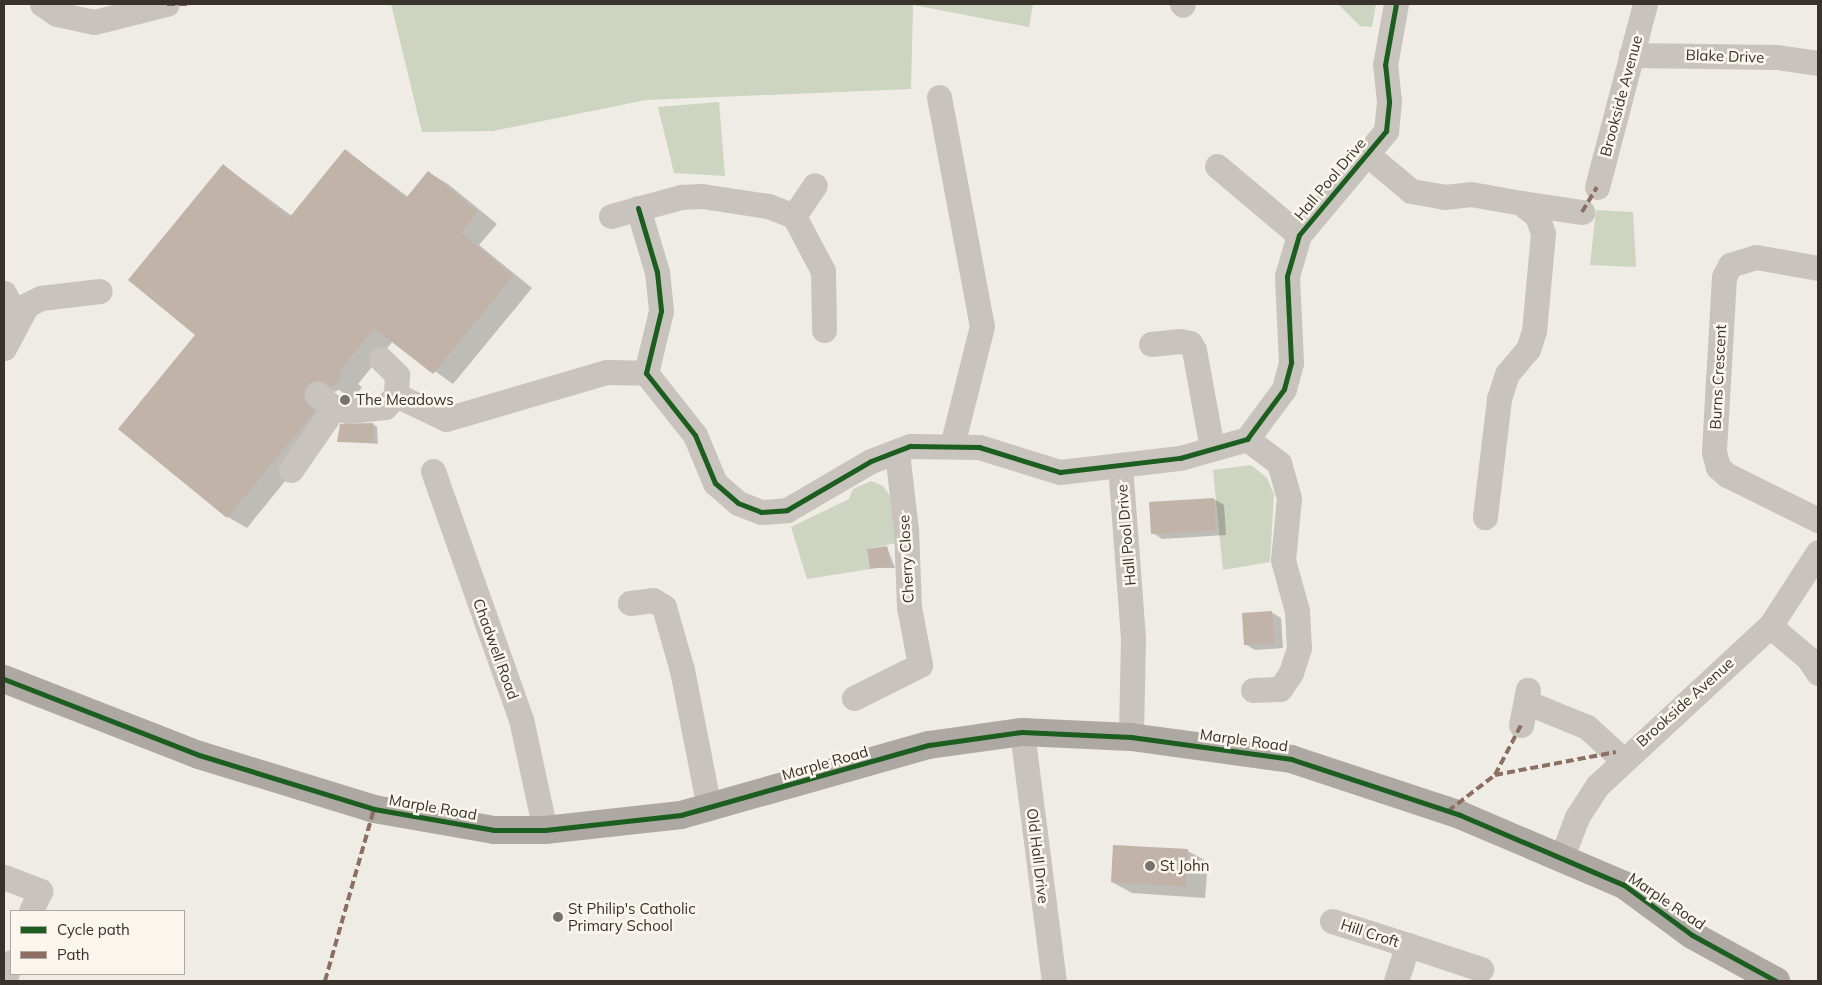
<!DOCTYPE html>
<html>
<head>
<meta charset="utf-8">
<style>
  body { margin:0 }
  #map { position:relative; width:1822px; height:985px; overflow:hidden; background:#eeece5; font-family:Mulish,sans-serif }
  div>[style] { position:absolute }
  .green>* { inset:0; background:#cdd4c0 }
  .shadow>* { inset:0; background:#0003 }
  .building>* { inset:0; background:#c1b3a7 }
  .minor>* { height:25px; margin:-12.5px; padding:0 12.5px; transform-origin:12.5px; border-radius:12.5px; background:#c8c3bd }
  .major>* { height:28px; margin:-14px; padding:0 14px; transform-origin:14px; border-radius:14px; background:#ada8a2 }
  .quiet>* { height:4px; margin-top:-2px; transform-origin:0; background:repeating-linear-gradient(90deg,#8d6e63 0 8px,transparent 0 12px) }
  .cycleway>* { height:5px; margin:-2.5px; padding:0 2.5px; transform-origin:2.5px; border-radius:2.5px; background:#1b5e20 }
  .dots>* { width:14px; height:14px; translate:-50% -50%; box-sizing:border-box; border:2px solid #faf6ed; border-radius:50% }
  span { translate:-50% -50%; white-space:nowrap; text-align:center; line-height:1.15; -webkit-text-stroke:5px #faf6ed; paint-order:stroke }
  .street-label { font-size:15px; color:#39312b }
  .poi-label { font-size:15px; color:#39312b }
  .left { translate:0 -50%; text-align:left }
  .frame { position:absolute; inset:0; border:5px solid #39312b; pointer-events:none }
  .legend { position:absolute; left:10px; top:910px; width:175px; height:65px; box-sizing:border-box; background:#faf6ed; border:1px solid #ada79f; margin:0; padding:6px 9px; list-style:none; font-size:15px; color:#39312b }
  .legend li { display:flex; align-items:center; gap:10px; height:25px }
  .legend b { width:25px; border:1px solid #ada79f }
</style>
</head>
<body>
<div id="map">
  <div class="green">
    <div style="clip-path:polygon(391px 4px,1033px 4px,1029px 27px,913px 5px,911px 89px,646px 100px,493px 131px,422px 132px)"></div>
    <div style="clip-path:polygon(1338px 4px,1376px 4px,1372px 27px,1360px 26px)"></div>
    <div style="clip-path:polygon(719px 102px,725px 176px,674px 173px,658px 107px)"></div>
    <div style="clip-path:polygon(1596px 210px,1633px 212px,1636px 267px,1590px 265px)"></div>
    <div style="clip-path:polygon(1251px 465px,1267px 478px,1274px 494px,1270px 562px,1223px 570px,1213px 470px)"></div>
    <div style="clip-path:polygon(871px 481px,883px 486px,890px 496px,896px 543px,867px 549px,870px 569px,807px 579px,791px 527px,849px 499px,853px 489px)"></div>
  </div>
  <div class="shadow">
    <div style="clip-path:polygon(345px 150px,408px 197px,428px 172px,448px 184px,497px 224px,479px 245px,532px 288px,453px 384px,393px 341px,358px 384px,362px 387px,353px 399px,339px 390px,326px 395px,333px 422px,247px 528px,228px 517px,197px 335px,223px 165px,292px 216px)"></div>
    <div style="clip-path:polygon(373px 424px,377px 427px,378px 444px,339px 441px)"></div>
    <div style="clip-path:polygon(1214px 499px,1224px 505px,1226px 535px,1162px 539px,1153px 533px)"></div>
    <div style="clip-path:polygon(887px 547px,895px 568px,871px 568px)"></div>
    <div style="clip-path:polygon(1271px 612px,1281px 618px,1283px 648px,1255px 650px,1245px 644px)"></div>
    <div style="clip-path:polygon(1115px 846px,1188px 851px,1208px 862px,1205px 898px,1132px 893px,1112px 882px)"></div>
  </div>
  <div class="building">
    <div style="clip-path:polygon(345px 149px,406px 198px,428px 171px,478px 212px,461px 233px,513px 276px,433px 374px,374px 328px,339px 372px,343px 375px,333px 388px,319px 380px,306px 385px,303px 399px,315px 411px,227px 518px,118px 429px,195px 335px,128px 280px,223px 164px,289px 218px)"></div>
    <div style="clip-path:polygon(373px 423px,374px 443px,337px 442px,340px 424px)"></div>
    <div style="clip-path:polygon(1214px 498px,1216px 530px,1151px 534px,1149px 502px)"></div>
    <div style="clip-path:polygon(887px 546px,891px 566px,870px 569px,867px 549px)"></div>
    <div style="clip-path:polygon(1272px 611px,1274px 643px,1244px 645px,1242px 613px)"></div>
    <div style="clip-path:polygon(1113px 845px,1188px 849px,1186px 887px,1111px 882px)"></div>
  </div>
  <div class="minor">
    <div style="left:42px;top:4px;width:18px;rotate:34deg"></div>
    <div style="left:57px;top:14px;width:38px;rotate:12deg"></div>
    <div style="left:94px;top:22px;width:75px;rotate:-13.9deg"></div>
    <div style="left:1182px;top:4px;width:1px;rotate:45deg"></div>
    <div style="left:1631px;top:55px;width:146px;rotate:0.8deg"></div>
    <div style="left:1777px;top:57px;width:41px;rotate:8.3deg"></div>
    <div style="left:939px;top:97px;width:233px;rotate:79.4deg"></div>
    <div style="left:982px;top:326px;width:123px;rotate:104.1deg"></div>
    <div style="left:1368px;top:155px;width:56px;rotate:39.9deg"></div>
    <div style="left:1411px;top:191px;width:34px;rotate:10deg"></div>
    <div style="left:1444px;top:197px;width:27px;rotate:-6deg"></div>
    <div style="left:1471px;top:194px;width:51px;rotate:10.2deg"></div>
    <div style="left:1521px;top:203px;width:21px;rotate:39deg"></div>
    <div style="left:1537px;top:216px;width:18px;rotate:71deg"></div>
    <div style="left:1543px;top:233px;width:98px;rotate:95.2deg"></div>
    <div style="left:1534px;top:331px;width:19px;rotate:108deg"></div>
    <div style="left:1528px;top:349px;width:33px;rotate:130deg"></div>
    <div style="left:1507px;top:374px;width:26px;rotate:108deg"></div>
    <div style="left:1499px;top:399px;width:119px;rotate:96.8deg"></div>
    <div style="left:1217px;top:166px;width:107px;rotate:40.1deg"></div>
    <div style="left:1597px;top:187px;width:189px;rotate:-75.3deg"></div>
    <div style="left:1521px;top:203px;width:62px;rotate:8.4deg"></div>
    <div style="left:638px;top:208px;width:67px;rotate:73.5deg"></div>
    <div style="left:657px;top:272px;width:39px;rotate:84deg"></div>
    <div style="left:661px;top:311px;width:64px;rotate:103.6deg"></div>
    <div style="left:646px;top:373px;width:79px;rotate:51.7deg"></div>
    <div style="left:695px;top:435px;width:52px;rotate:67.4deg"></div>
    <div style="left:715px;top:483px;width:30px;rotate:41deg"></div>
    <div style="left:738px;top:503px;width:25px;rotate:21deg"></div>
    <div style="left:761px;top:512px;width:26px;rotate:-4deg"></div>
    <div style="left:787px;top:510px;width:97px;rotate:-30.3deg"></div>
    <div style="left:871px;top:461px;width:42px;rotate:-21deg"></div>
    <div style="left:910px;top:446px;width:69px;rotate:0.8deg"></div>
    <div style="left:979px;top:447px;width:85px;rotate:17.2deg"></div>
    <div style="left:1060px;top:472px;width:121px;rotate:-6.7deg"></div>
    <div style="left:1180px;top:458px;width:70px;rotate:-15.8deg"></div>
    <div style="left:1247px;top:439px;width:62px;rotate:-53.5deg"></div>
    <div style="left:1284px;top:389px;width:28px;rotate:-75deg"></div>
    <div style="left:1291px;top:362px;width:86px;rotate:-92.7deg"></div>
    <div style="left:1287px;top:276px;width:43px;rotate:-73.7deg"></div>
    <div style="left:1299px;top:235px;width:136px;rotate:-50.1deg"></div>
    <div style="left:1386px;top:131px;width:30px;rotate:-84deg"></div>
    <div style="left:1389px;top:101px;width:36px;rotate:-96deg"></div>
    <div style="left:1385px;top:65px;width:62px;rotate:-79.8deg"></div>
    <div style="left:611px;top:216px;width:73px;rotate:-15.2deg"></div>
    <div style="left:681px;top:197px;width:21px;rotate:-3deg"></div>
    <div style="left:702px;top:196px;width:67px;rotate:8.6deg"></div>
    <div style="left:768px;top:206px;width:28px;rotate:21deg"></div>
    <div style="left:794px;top:216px;width:37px;rotate:-56deg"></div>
    <div style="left:794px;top:216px;width:62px;rotate:62.2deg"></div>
    <div style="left:823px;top:271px;width:59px;rotate:89deg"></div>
    <div style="left:1818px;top:268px;width:63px;rotate:-169.9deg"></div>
    <div style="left:1756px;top:257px;width:27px;rotate:163deg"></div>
    <div style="left:1730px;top:265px;width:13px;rotate:117deg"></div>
    <div style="left:1724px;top:277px;width:175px;rotate:93.3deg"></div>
    <div style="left:1714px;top:452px;width:16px;rotate:75deg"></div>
    <div style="left:1718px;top:467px;width:12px;rotate:42deg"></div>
    <div style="left:1727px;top:475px;width:102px;rotate:26.3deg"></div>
    <div style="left:4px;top:293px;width:31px;rotate:63deg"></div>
    <div style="left:1151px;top:344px;width:29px;rotate:-6deg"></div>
    <div style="left:1180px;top:341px;width:10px;rotate:11deg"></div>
    <div style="left:1190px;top:343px;width:8px;rotate:60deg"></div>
    <div style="left:1194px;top:350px;width:100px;rotate:79.6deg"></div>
    <div style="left:4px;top:348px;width:49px;rotate:-61.9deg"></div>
    <div style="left:27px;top:305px;width:16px;rotate:-27deg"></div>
    <div style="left:41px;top:298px;width:59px;rotate:-6.8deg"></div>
    <div style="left:381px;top:359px;width:23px;rotate:45deg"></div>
    <div style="left:397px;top:375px;width:20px;rotate:93deg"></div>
    <div style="left:396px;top:395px;width:55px;rotate:25.6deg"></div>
    <div style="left:446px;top:419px;width:168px;rotate:-16.3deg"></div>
    <div style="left:607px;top:372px;width:39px;rotate:1deg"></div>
    <div style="left:317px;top:394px;width:22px;rotate:39deg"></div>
    <div style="left:334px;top:408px;width:14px;rotate:12deg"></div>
    <div style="left:348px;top:411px;width:37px;rotate:-6deg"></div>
    <div style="left:385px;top:407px;width:16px;rotate:-47deg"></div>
    <div style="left:1247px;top:439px;width:40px;rotate:37deg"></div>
    <div style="left:1279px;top:463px;width:36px;rotate:74deg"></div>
    <div style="left:1289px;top:498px;width:62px;rotate:95.5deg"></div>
    <div style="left:1283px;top:560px;width:53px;rotate:74.6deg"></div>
    <div style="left:1297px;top:611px;width:37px;rotate:87deg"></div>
    <div style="left:1299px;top:648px;width:26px;rotate:108deg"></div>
    <div style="left:1291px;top:673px;width:19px;rotate:125deg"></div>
    <div style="left:1280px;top:689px;width:27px;rotate:178deg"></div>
    <div style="left:1120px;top:465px;width:174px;rotate:85.7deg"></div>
    <div style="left:1133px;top:639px;width:98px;rotate:91.2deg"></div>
    <div style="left:291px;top:470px;width:75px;rotate:-55.3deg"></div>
    <div style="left:433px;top:471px;width:263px;rotate:70.5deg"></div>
    <div style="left:521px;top:719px;width:114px;rotate:77.8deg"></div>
    <div style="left:630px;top:603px;width:23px;rotate:-7deg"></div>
    <div style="left:653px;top:600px;width:13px;rotate:32deg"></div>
    <div style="left:664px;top:607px;width:66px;rotate:74.1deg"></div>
    <div style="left:682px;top:670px;width:141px;rotate:78.9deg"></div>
    <div style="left:1770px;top:626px;width:50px;rotate:40.1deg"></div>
    <div style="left:1808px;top:658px;width:18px;rotate:56deg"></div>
    <div style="left:854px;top:698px;width:74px;rotate:-26.6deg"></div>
    <div style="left:920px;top:665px;width:59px;rotate:-100.7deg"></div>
    <div style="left:909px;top:607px;width:77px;rotate:-92.2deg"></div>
    <div style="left:906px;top:530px;width:79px;rotate:-96.6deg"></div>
    <div style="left:1526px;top:702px;width:66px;rotate:22.3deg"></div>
    <div style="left:1587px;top:727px;width:47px;rotate:42.4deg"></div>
    <div style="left:1521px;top:725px;width:36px;rotate:-79deg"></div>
    <div style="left:1022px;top:732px;width:251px;rotate:82.7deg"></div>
    <div style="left:1561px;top:859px;width:45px;rotate:-69.1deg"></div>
    <div style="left:1577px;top:817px;width:38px;rotate:-57deg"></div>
    <div style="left:1598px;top:785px;width:234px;rotate:-42.8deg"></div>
    <div style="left:1770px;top:626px;width:88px;rotate:-57deg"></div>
    <div style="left:4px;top:877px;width:39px;rotate:21deg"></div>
    <div style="left:40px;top:891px;width:22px;rotate:114deg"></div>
    <div style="left:1332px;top:921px;width:80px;rotate:17.5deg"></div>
    <div style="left:4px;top:981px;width:20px;rotate:-70deg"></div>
    <div style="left:1396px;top:981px;width:38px;rotate:-72deg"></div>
    <div style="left:1408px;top:945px;width:77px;rotate:18.2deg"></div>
  </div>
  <div class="major">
    <div style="left:4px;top:679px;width:209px;rotate:21.3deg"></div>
    <div style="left:199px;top:755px;width:183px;rotate:17.1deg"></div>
    <div style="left:374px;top:809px;width:122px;rotate:9.9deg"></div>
    <div style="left:494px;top:830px;width:51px"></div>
    <div style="left:545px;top:830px;width:137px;rotate:-6.3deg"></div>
    <div style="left:681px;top:815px;width:258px;rotate:-15.8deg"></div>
    <div style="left:929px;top:745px;width:94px;rotate:-8deg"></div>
    <div style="left:1022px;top:732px;width:109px;rotate:2.6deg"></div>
    <div style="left:1131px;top:737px;width:162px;rotate:7.8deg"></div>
    <div style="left:1291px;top:759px;width:178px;rotate:18.3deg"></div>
    <div style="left:1460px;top:815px;width:178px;rotate:23.1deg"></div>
    <div style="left:1624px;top:885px;width:84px;rotate:36.3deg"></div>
    <div style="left:1692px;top:935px;width:96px;rotate:28.7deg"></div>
  </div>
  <div class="quiet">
    <div style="left:167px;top:4px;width:24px"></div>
    <div style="left:1582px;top:212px;width:29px;rotate:-59deg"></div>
    <div style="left:1495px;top:775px;width:56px;rotate:-62.5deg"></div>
    <div style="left:1448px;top:811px;width:59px;rotate:-37.5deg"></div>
    <div style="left:1495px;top:775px;width:123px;rotate:-10.8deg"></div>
    <div style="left:325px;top:981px;width:179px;rotate:-74.1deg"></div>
  </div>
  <div class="cycleway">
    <div style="left:638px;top:208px;width:67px;rotate:73.5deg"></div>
    <div style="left:657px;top:272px;width:39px;rotate:84deg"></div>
    <div style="left:661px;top:311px;width:64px;rotate:103.6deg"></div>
    <div style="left:646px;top:373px;width:79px;rotate:51.7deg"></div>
    <div style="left:695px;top:435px;width:52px;rotate:67.4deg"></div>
    <div style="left:715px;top:483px;width:30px;rotate:41deg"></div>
    <div style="left:738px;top:503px;width:25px;rotate:21deg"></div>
    <div style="left:761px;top:512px;width:26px;rotate:-4deg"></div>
    <div style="left:787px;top:510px;width:97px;rotate:-30.3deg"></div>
    <div style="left:871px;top:461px;width:42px;rotate:-21deg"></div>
    <div style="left:910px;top:446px;width:69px;rotate:0.8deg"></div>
    <div style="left:979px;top:447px;width:85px;rotate:17.2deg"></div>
    <div style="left:1060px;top:472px;width:121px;rotate:-6.7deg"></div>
    <div style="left:1180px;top:458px;width:70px;rotate:-15.8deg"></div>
    <div style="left:1247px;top:439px;width:62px;rotate:-53.5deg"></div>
    <div style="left:1284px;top:389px;width:28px;rotate:-75deg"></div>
    <div style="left:1291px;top:362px;width:86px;rotate:-92.7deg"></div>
    <div style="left:1287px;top:276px;width:43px;rotate:-73.7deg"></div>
    <div style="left:1299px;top:235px;width:136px;rotate:-50.1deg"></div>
    <div style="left:1386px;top:131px;width:30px;rotate:-84deg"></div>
    <div style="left:1389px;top:101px;width:36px;rotate:-96deg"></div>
    <div style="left:1385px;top:65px;width:62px;rotate:-79.8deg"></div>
    <div style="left:4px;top:679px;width:209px;rotate:21.3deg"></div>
    <div style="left:199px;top:755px;width:183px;rotate:17.1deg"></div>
    <div style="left:374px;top:809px;width:122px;rotate:9.9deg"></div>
    <div style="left:494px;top:830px;width:51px"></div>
    <div style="left:545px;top:830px;width:137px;rotate:-6.3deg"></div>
    <div style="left:681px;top:815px;width:258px;rotate:-15.8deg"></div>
    <div style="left:929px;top:745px;width:94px;rotate:-8deg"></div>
    <div style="left:1022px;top:732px;width:109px;rotate:2.6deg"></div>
    <div style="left:1131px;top:737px;width:162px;rotate:7.8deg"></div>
    <div style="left:1291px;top:759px;width:178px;rotate:18.3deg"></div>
    <div style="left:1460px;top:815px;width:178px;rotate:23.1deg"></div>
    <div style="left:1624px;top:885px;width:84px;rotate:36.3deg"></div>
    <div style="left:1692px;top:935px;width:96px;rotate:28.7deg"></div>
  </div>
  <div class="dots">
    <div style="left:345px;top:400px;background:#78726c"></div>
    <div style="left:1150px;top:866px;background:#78726c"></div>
    <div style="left:558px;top:917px;background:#78726c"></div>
  </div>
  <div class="street-label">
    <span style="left:1725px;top:56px;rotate:2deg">Blake Drive</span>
    <span style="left:1621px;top:96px;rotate:-75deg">Brookside Avenue</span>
    <span style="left:1330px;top:179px;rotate:-50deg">Hall Pool Drive</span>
    <span style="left:1718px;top:377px;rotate:-87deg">Burns Crescent</span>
    <span style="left:1126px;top:535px;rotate:-95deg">Hall Pool Drive</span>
    <span style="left:906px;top:559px;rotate:-93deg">Cherry Close</span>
    <span style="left:496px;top:649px;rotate:70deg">Chadwell Road</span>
    <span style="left:1685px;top:702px;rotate:-42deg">Brookside Avenue</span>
    <span style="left:1244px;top:740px;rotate:8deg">Marple Road</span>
    <span style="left:825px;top:763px;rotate:-16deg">Marple Road</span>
    <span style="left:433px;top:807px;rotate:10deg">Marple Road</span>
    <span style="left:1038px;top:856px;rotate:83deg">Old Hall Drive</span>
    <span style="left:1667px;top:901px;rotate:34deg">Marple Road</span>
    <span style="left:1370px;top:933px;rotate:18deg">Hill Croft</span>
  </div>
  <div class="poi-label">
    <span class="left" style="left:356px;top:400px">The Meadows</span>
    <span class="left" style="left:1160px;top:866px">St John</span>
    <span class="left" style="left:568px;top:917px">St Philip's Catholic<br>Primary School</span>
  </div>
  <div class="frame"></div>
  <ul class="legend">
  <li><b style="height:6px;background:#1b5e20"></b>Cycle path</li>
  <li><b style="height:6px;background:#8d6e63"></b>Path</li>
  </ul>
</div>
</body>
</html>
